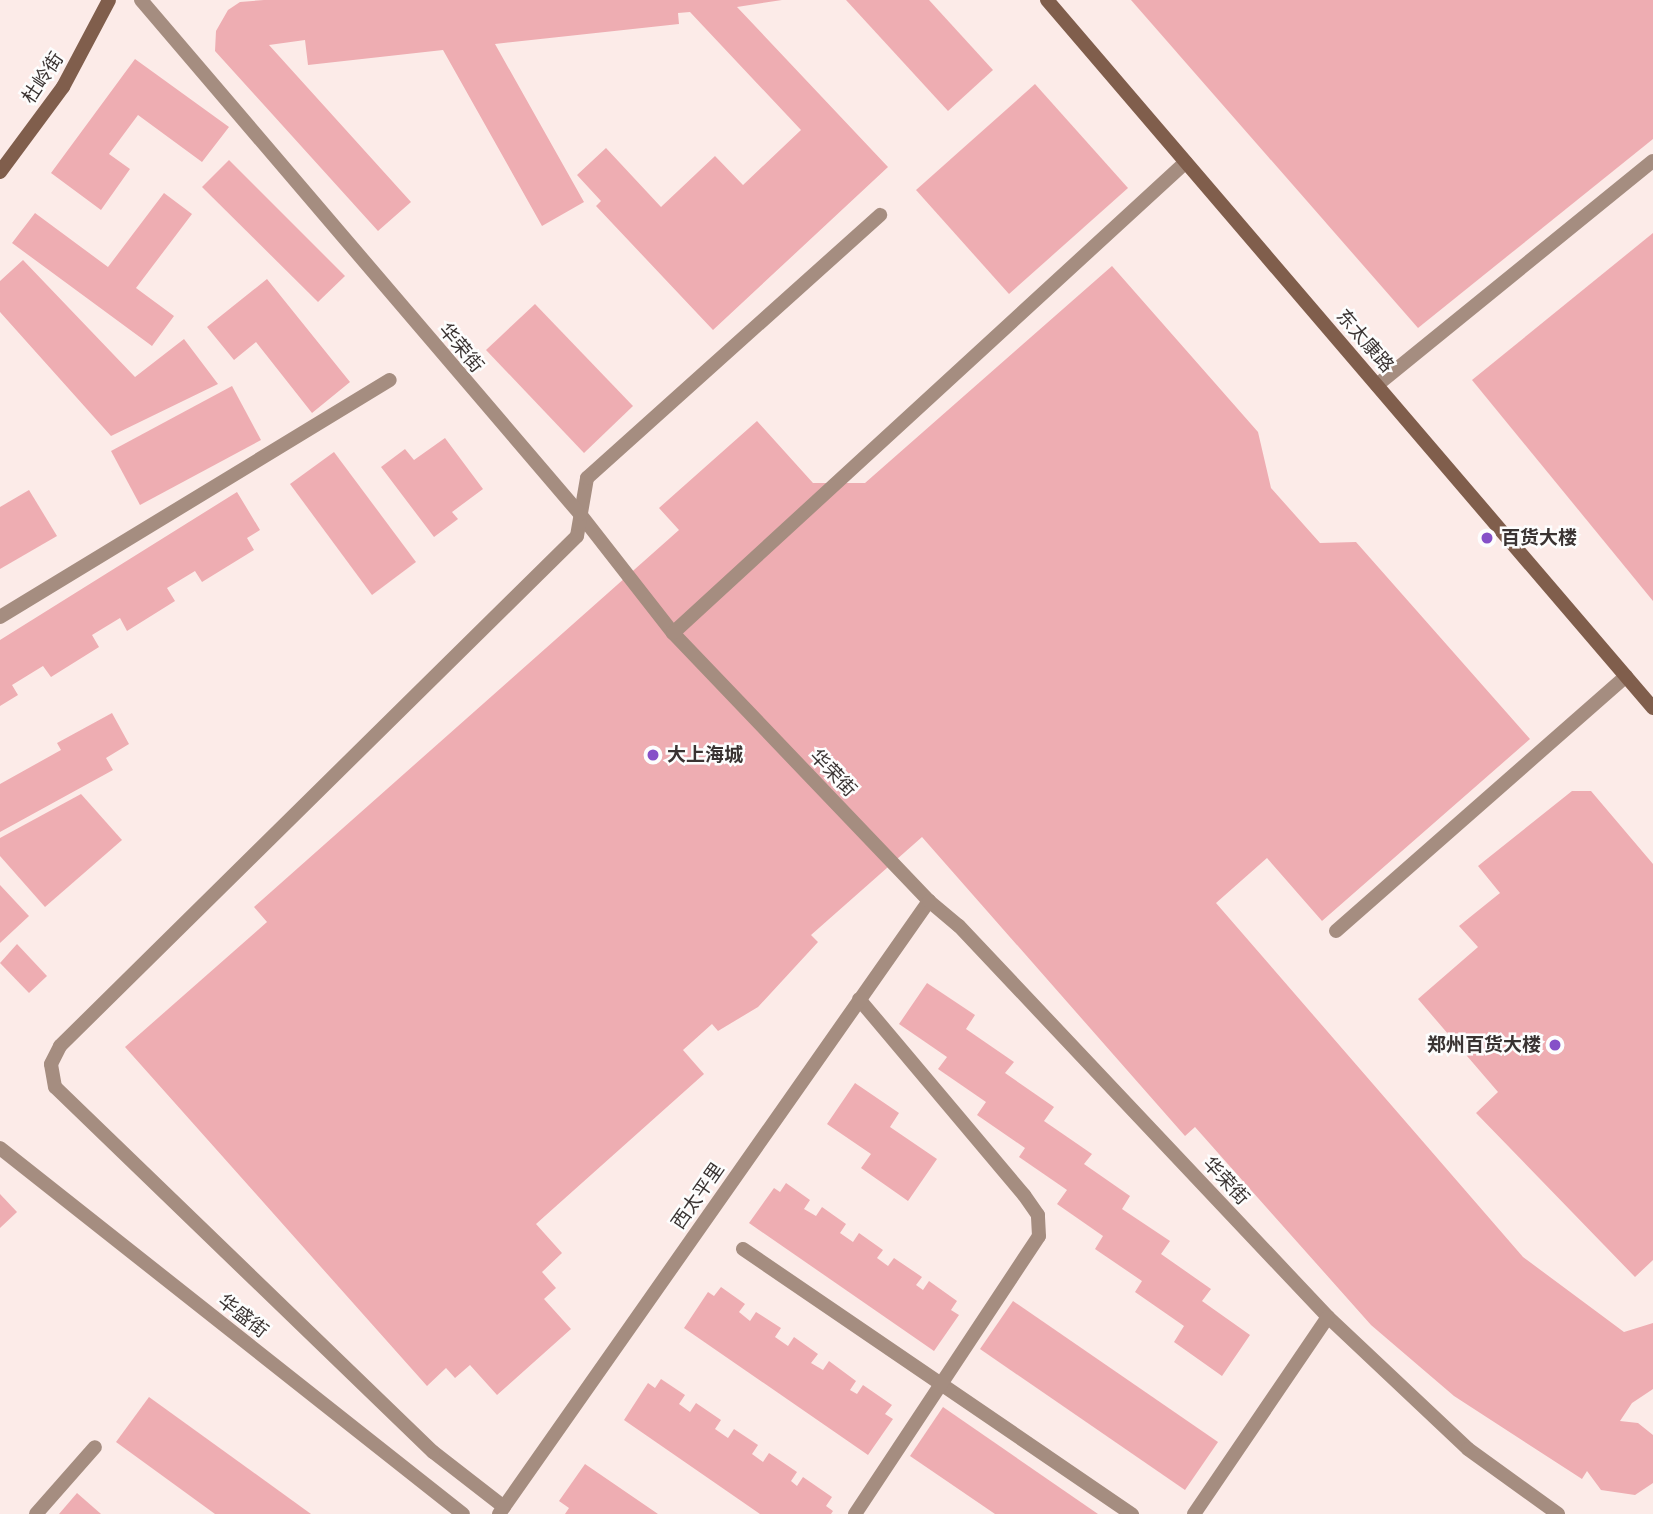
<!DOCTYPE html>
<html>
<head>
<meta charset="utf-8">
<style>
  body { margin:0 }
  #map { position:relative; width:1653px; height:1514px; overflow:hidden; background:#fcebe8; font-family:"IBM Plex Sans","Noto Sans SC",sans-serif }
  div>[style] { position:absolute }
  .building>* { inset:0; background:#eeadb2 }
  .lane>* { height:14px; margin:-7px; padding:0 7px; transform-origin:7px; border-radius:7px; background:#a58d80 }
  .street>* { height:14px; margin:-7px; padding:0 7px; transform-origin:7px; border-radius:7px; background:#a58d80 }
  .secondary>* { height:14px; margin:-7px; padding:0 7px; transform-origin:7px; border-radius:7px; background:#805e4c }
  .dots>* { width:19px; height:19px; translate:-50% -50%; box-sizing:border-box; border:4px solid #fdfdfd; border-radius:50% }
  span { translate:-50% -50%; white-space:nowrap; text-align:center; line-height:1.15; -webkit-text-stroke:5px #fdfdfd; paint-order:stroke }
  .street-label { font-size:19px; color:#3a3332 }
  .poi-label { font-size:19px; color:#3a3332; font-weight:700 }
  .left { translate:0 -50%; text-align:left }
  .right { translate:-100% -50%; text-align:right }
</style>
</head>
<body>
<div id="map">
  <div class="building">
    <div style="clip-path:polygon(264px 0,782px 0,737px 7px,888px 167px,713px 330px,596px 206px,601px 201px,577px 175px,606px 148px,661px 207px,715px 156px,743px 185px,801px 130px,690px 12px,678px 13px,679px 24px,495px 44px,584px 202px,542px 226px,443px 50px,308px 65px,305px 40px,269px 45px,411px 202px,378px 231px,215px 51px,216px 31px,228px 10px,240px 2px)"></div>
    <div style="clip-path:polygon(846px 0,929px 0,993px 70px,948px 111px)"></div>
    <div style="clip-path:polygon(1131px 0,1653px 0,1653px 139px,1418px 328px)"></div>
    <div style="clip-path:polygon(135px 59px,229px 127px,202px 162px,138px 115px,109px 154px,130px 169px,101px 210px,51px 173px)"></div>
    <div style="clip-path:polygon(1035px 84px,1128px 188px,1009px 294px,916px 190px)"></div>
    <div style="clip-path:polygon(229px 160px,345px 276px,318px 302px,202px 187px)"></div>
    <div style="clip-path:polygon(164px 193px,192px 214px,136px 288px,174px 316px,152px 346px,12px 243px,35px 213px,108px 267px)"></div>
    <div style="clip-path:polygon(1653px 233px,1653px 601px,1472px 380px)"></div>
    <div style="clip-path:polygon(23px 260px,135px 377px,184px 339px,218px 384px,111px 436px,0 312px,0 281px)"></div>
    <div style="clip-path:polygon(1112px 266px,1258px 432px,1271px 488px,1320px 543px,1356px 542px,1530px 739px,1322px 921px,1267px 858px,1216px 903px,1523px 1257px,1624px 1332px,1653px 1323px,1653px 1389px,1632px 1403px,1620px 1421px,1638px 1423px,1653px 1435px,1653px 1483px,1635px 1495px,1601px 1490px,1587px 1471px,1582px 1479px,1454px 1396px,1371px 1325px,1195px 1127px,1185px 1136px,922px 837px,811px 935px,818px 942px,758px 1007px,718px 1031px,712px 1024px,683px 1050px,704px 1074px,536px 1224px,562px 1253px,542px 1272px,556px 1288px,544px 1299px,571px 1329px,497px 1395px,470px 1365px,455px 1378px,446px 1368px,427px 1386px,125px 1047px,267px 922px,254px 907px,679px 530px,659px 508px,757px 421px,813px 483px,865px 483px)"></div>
    <div style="clip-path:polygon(267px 279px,350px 382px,312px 413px,256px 342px,234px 360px,207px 327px)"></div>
    <div style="clip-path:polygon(535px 304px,633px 406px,584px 453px,486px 350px)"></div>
    <div style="clip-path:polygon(232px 386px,261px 440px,140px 505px,111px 451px)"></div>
    <div style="clip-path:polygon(445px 438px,483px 489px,452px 512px,458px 519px,434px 537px,381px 467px,405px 449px,414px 460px)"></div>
    <div style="clip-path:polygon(334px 452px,416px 562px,372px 595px,290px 484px)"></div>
    <div style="clip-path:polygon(29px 490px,57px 536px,0 569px,0 507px)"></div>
    <div style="clip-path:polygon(237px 492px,260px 530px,247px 538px,254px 550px,202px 582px,195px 571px,167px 588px,175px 601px,127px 631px,120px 618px,92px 635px,99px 647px,51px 677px,43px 666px,12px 685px,18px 695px,0 706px,0 640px)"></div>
    <div style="clip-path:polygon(112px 713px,129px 744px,106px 758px,113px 770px,0 832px,0 784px,61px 750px,57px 743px)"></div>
    <div style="clip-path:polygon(1572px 791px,1591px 791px,1653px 864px,1653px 1260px,1635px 1277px,1476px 1113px,1498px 1092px,1418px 999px,1478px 947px,1459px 926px,1500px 893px,1478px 866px)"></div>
    <div style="clip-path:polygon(81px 794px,122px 840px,45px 907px,0 856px,0 838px)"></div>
    <div style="clip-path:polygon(0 885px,29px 916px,0 943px)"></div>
    <div style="clip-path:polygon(17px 944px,47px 976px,29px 993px,0 963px)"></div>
    <div style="clip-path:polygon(927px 983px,975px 1015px,966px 1029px,1014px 1062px,1005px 1073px,1054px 1107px,1044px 1121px,1092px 1154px,1084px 1164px,1130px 1196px,1122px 1209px,1170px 1241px,1161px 1254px,1211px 1289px,1202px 1301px,1250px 1335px,1222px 1376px,1174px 1342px,1184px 1326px,1135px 1292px,1142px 1281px,1095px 1249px,1103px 1236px,1057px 1204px,1067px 1190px,1019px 1157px,1025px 1148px,977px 1115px,986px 1102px,938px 1069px,947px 1057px,899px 1024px)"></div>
    <div style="clip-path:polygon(855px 1083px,899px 1113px,890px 1127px,937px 1159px,908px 1201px,861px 1168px,871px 1154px,827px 1124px)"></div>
    <div style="clip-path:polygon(786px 1183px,810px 1200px,804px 1209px,816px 1216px,822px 1207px,846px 1224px,840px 1233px,853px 1242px,859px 1233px,883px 1250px,877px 1258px,888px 1266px,894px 1258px,922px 1277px,916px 1285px,923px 1290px,929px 1281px,957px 1301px,951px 1310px,959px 1315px,934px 1351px,749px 1223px,774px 1188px,780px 1192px)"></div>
    <div style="clip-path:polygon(0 1194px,17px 1212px,0 1228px)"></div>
    <div style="clip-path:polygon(721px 1287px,745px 1304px,739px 1312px,750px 1321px,756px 1312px,781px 1328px,775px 1337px,788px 1346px,794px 1337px,818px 1354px,811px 1363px,823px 1370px,829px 1361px,856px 1381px,850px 1390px,857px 1394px,863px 1385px,892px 1405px,885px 1414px,893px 1419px,868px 1455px,684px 1328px,708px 1292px,714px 1296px)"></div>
    <div style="clip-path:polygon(1013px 1301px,1218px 1442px,1185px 1490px,980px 1349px)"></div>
    <div style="clip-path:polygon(661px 1379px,685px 1395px,679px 1404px,690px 1412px,696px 1403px,721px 1420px,715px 1429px,728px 1438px,734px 1429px,758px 1445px,752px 1454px,763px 1462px,769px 1453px,797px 1472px,791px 1481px,797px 1486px,803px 1477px,832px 1497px,826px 1506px,833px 1511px,831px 1514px,760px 1514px,624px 1420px,648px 1383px,655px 1388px)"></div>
    <div style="clip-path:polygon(149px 1397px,311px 1514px,215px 1514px,116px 1442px)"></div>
    <div style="clip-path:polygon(943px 1407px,1098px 1514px,995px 1514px,910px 1456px)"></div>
    <div style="clip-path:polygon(585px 1464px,658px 1514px,565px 1514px,569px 1508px,559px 1501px)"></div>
    <div style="clip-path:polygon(77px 1493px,101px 1514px,59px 1514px)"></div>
  </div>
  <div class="lane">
    <div style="left:1377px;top:385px;width:355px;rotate:-39.1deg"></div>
    <div style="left:580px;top:514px;width:151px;rotate:52deg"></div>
    <div style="left:673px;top:633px;width:371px;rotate:46.3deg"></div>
    <div style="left:0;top:617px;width:456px;rotate:-31.3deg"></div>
    <div style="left:673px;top:633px;width:696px;rotate:-42.56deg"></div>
    <div style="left:1336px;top:931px;width:386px;rotate:-41.3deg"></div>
    <div style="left:743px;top:1249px;width:471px;rotate:34.3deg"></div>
    <div style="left:504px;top:1507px;width:90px;rotate:-142.2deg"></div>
    <div style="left:433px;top:1452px;width:525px;rotate:-136deg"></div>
    <div style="left:55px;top:1087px;width:23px;rotate:-100deg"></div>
    <div style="left:51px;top:1064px;width:20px;rotate:-63deg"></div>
    <div style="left:60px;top:1046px;width:726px;rotate:-44.61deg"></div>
    <div style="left:577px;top:536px;width:59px;rotate:-80.2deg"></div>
    <div style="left:587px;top:478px;width:394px;rotate:-41.9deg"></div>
    <div style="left:36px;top:1514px;width:89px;rotate:-48.6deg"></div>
    <div style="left:855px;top:1514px;width:333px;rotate:-56.5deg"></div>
    <div style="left:1039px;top:1236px;width:21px;rotate:-93deg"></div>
    <div style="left:1038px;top:1215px;width:24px;rotate:-125deg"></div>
    <div style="left:1024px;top:1195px;width:256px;rotate:-130.1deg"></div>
  </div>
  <div class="street">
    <div style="left:141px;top:0;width:676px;rotate:49.5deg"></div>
    <div style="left:0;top:1148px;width:590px;rotate:38.33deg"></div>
    <div style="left:499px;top:1514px;width:749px;rotate:-54.95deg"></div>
    <div style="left:929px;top:901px;width:39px;rotate:40deg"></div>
    <div style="left:959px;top:926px;width:538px;rotate:46.66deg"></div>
    <div style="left:1328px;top:1317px;width:192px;rotate:43.3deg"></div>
    <div style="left:1468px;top:1449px;width:111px;rotate:35.8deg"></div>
    <div style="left:1194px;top:1514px;width:238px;rotate:-55.8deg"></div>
  </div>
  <div class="secondary">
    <div style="left:1047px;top:0;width:932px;rotate:49.44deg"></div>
    <div style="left:0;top:172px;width:106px;rotate:-53.5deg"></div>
    <div style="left:63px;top:87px;width:98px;rotate:-62.1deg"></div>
  </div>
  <div class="dots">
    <div style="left:1487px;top:538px;background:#8650c8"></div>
    <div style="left:653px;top:755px;background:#8650c8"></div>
    <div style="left:1555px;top:1045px;background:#8650c8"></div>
  </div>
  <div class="street-label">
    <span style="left:43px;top:78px;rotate:-56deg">杜岭街</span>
    <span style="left:1365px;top:341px;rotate:49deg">东太康路</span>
    <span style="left:461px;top:348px;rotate:50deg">华荣街</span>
    <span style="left:833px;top:773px;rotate:46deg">华荣街</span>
    <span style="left:1226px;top:1181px;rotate:47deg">华荣街</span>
    <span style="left:698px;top:1196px;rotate:-55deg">西太平里</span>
    <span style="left:243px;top:1316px;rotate:38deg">华盛街</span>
  </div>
  <div class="poi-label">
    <span class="left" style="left:1501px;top:538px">百货大楼</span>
    <span class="left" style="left:667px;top:755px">大上海城</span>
    <span class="right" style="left:1541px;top:1045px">郑州百货大楼</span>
  </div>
</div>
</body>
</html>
